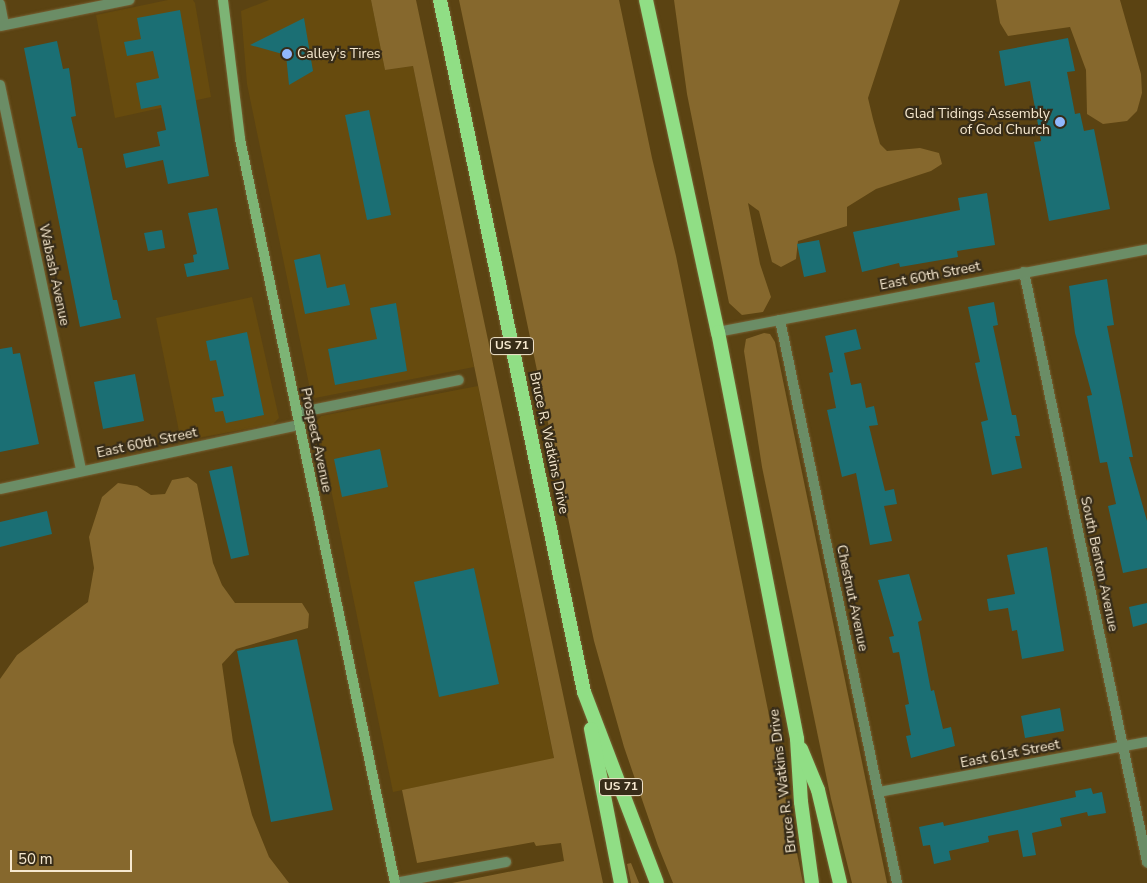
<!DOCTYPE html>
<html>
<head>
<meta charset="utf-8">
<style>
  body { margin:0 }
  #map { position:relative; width:1147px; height:883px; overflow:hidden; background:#5b4312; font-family:"Nunito Sans",sans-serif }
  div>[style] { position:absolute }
  .built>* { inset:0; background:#674b0e }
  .green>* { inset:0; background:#86682d }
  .building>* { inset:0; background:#1b6f74 }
  .roads { filter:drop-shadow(0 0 1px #776134) drop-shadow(0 0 1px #776134) }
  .minor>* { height:10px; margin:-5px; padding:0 5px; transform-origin:5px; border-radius:5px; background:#6b8d66 }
  .tertiary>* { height:10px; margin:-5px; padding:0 5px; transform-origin:5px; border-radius:5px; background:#6b8d66 }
  .secondary>* { height:10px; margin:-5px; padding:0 5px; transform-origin:5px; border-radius:5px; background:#7db475 }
  .trunk>* { height:14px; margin:-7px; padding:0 7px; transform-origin:7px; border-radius:7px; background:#90de85 }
  .dots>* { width:14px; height:14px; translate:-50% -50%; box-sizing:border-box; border:2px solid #372c18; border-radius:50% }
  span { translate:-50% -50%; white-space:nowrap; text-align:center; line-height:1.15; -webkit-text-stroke:4.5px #372c18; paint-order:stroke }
  .shield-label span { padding:1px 4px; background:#372c18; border:1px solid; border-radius:4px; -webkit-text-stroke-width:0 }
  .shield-label { font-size:12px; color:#f6e8cf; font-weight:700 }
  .poi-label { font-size:14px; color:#f6e8cf }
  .left { translate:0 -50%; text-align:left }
  .right { translate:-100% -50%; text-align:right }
  .street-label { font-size:14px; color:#f6e8cf }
  .scale { position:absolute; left:10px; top:850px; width:122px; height:22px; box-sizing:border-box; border:2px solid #f6e8cf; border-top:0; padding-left:6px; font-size:15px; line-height:18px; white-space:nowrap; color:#f6e8cf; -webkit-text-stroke:4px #372c18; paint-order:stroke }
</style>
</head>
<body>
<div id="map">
  <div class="built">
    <div style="clip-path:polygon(168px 0,193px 0,195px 3px,211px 97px,115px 118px,96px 15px)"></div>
    <div style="clip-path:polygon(269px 0,371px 0,385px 70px,413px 66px,474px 367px,315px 398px,311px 394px,247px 84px,241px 11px)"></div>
    <div style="clip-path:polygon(252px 297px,279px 418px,273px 424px,181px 441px,156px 318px)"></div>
    <div style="clip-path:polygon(478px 386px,554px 759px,393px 792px,317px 421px,321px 416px)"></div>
  </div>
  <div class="green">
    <div style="clip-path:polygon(371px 0,416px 0,603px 883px,452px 883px,564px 861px,561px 843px,536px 846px,534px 842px,417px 863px,402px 790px,554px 758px,413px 66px,385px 70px)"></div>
    <div style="clip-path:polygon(459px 0,619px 0,652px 158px,676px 256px,803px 883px,673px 883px,658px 846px,624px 747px,594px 641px)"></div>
    <div style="clip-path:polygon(674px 0,900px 0,868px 98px,873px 119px,880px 144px,887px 151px,920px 148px,939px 153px,942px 164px,931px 171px,876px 189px,847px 207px,847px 226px,798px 241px,796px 259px,781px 267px,772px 262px,759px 211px,748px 203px,760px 264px,771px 297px,763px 312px,742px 315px,729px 303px,687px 94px)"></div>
    <div style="clip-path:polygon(996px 0,1120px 0,1141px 74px,1142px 93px,1137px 111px,1127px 121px,1103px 124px,1087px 114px,1086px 70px,1070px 27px,1008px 36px,1000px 23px)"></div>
    <div style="clip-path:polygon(764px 333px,770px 334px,775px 342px,887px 883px,852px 883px,831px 799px,762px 467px,744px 351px,746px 339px)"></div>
    <div style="clip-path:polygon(188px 477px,197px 484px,213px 563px,222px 585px,235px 603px,302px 603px,309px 614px,308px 628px,236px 649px,222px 664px,233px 742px,252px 815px,269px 857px,289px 883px,0 883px,0 679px,17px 655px,88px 602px,94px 568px,89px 537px,102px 497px,118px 483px,137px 486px,151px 495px,165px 494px,172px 480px)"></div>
    <div style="clip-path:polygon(631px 863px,639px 883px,631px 883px,627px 864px)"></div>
  </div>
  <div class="building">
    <div style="clip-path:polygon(180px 10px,209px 176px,168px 184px,163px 160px,126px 168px,123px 154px,160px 146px,157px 132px,166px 130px,161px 105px,141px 109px,136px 83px,159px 78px,153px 51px,127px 56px,124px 42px,141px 39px,137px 18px)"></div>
    <div style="clip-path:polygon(304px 18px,313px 71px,289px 85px,286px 55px,250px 45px)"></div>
    <div style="clip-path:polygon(1068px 38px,1075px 71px,1067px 72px,1075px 114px,1080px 113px,1084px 131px,1094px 129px,1110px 209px,1049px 221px,1034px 142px,1041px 141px,1030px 81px,1005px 86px,999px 51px)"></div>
    <div style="clip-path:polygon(57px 41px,63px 69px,69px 68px,76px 116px,71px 117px,78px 148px,82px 148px,113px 300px,117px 300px,121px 318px,80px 327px,24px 48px)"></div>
    <div style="clip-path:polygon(369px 110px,391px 215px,367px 220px,345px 115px)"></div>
    <div style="clip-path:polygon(987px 193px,995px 245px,957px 251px,958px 257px,900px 267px,899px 263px,862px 272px,853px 232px,960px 210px,958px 198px)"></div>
    <div style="clip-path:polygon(217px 208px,229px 269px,187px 277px,184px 264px,194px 262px,193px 255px,197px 254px,188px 213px)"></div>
    <div style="clip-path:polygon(162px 230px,165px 248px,148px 251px,144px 233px)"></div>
    <div style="clip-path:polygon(819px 240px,826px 272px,804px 277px,797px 244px)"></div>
    <div style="clip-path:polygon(320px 254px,327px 288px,345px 284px,350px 305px,305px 314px,294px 260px)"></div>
    <div style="clip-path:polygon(1107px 279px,1114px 325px,1107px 326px,1133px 457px,1129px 457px,1147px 521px,1147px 568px,1123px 573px,1108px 506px,1116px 504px,1107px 462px,1100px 463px,1087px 396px,1092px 395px,1075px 333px,1069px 286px)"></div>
    <div style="clip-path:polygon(994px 302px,998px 325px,993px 326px,1012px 415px,1016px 415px,1020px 436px,1015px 436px,1022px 468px,992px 475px,981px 422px,988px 420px,975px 363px,980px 362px,968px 307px)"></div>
    <div style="clip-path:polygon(396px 303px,407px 371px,335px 385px,328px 349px,377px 339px,370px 308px)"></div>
    <div style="clip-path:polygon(856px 329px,861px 349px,844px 353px,851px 385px,861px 383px,866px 408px,874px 406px,878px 425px,869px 426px,885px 491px,894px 489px,897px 504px,884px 506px,892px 541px,870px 545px,856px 473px,842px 477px,827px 410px,836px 408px,829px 373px,833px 372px,825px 336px)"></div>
    <div style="clip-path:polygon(247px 332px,264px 415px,226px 423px,223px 411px,215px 412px,212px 398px,224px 396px,216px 360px,210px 361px,206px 341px)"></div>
    <div style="clip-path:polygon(12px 347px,13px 354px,20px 353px,39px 444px,0 452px,0 349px)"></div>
    <div style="clip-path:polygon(135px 374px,144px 421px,103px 429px,94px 382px)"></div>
    <div style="clip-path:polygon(380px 449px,388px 487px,342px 497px,334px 459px)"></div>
    <div style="clip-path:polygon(232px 466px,249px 555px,231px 559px,209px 471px)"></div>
    <div style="clip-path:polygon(47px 511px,52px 534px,0 547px,0 522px)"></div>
    <div style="clip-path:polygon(1047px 547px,1064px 651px,1022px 659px,1017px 630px,1012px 631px,1008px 608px,989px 611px,987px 599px,1015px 594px,1007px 555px)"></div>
    <div style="clip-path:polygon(474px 568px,499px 684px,439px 697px,414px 582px)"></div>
    <div style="clip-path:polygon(909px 574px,922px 620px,918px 622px,931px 691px,934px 690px,943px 729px,951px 727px,955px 746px,911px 758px,906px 736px,911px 735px,905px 705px,909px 704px,899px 652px,893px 653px,889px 637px,894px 636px,878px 580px)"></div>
    <div style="clip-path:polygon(1147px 603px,1147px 623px,1133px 627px,1129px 607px)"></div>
    <div style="clip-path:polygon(297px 639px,333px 810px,271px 822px,237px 651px)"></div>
    <div style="clip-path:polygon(1060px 708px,1064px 731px,1025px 738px,1021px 716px)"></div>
    <div style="clip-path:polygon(1091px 788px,1093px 794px,1102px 792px,1106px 813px,1088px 816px,1087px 812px,1060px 818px,1062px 826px,1032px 833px,1036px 855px,1023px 857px,1018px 830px,988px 836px,989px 842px,949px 851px,951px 860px,934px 864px,930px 845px,923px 846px,919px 827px,943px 822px,944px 826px,1076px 797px,1075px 791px)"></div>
  </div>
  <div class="roads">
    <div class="minor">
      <div style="left:0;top:4px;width:21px;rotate:79deg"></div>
      <div style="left:0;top:85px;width:394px;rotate:78.1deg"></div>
      <div style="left:1024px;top:272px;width:603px;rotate:78.22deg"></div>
      <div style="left:780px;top:320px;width:575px;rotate:78.26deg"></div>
      <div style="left:718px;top:332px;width:437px;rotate:-10.9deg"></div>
      <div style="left:297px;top:413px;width:165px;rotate:-11.5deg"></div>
      <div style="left:0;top:489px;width:306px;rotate:-12.1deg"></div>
      <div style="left:879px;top:792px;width:273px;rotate:-10.6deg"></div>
      <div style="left:395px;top:883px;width:113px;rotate:-10.7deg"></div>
    </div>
    <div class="tertiary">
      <div style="left:0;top:26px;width:132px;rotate:-11.4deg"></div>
    </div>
    <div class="secondary">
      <div style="left:223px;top:0;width:140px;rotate:83deg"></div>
      <div style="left:240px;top:139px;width:760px;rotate:78.23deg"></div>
    </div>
    <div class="trunk">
      <div style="left:440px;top:0;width:707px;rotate:78.24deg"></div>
      <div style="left:584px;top:692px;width:204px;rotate:69.1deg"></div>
      <div style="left:646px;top:0;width:340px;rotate:77.8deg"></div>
      <div style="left:718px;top:332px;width:415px;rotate:79deg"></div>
      <div style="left:797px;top:739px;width:63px;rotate:86.4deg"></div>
      <div style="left:801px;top:802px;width:82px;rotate:82.3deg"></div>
      <div style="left:591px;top:729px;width:157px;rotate:79deg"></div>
      <div style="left:801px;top:749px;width:44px;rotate:67.5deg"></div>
      <div style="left:818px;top:790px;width:96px;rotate:76.7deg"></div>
    </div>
  </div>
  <div class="dots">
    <div style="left:287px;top:54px;background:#91b8fd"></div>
    <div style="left:1060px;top:122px;background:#91b8fd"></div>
  </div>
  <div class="shield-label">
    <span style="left:512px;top:346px">US 71</span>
    <span style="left:621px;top:787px">US 71</span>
  </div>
  <div class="poi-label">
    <span class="left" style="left:297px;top:54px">Calley's Tires</span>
    <span class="right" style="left:1050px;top:122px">Glad Tidings Assembly<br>of God Church</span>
  </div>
  <div class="street-label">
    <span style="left:54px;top:275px;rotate:78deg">Wabash Avenue</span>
    <span style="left:930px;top:276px;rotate:-11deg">East 60th Street</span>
    <span style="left:316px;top:440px;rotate:78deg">Prospect Avenue</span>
    <span style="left:147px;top:443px;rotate:-12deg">East 60th Street</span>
    <span style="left:549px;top:443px;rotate:78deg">Bruce R. Watkins Drive</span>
    <span style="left:1099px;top:564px;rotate:78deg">South Benton Avenue</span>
    <span style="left:852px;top:598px;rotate:78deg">Chestnut Avenue</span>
    <span style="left:1010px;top:754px;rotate:-11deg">East 61st Street</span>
    <span style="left:783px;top:781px;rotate:-97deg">Bruce R. Watkins Drive</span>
  </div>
  <div class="scale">50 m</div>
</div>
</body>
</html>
